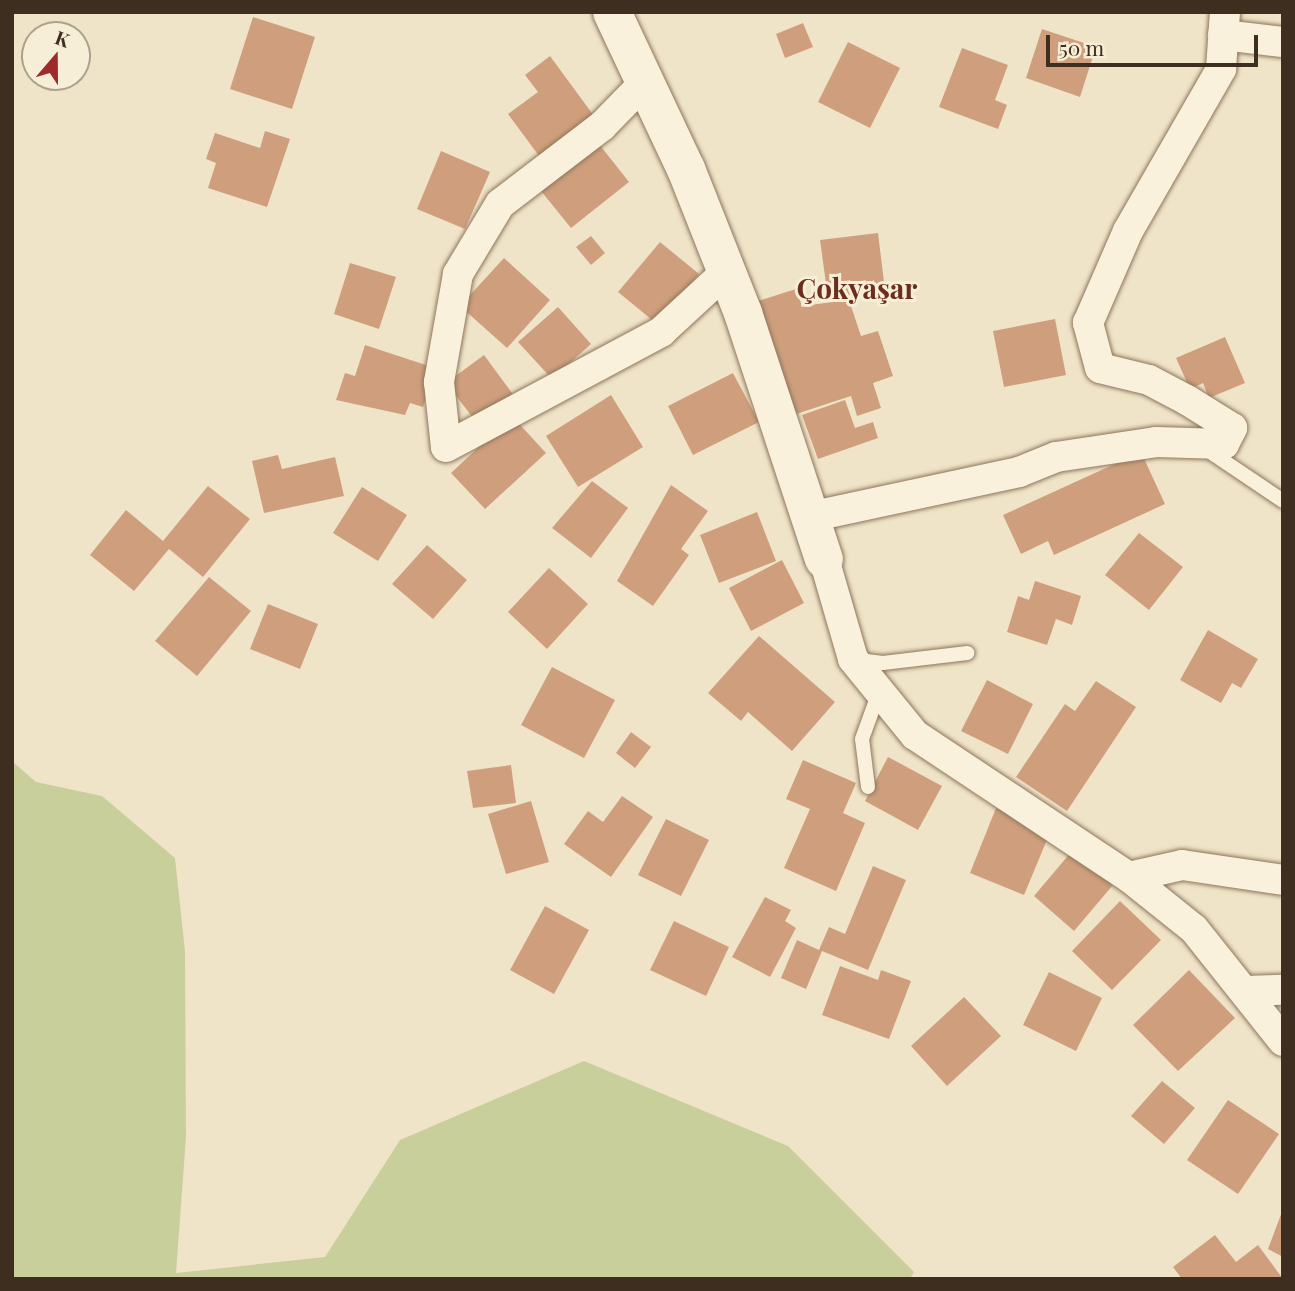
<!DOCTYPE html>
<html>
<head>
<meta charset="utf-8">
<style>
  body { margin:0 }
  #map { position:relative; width:1295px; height:1291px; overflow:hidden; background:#f0e4c8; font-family:"Playfair Display",serif }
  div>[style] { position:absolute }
  .green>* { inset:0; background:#c9cf9b }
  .building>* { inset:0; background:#cf9f7d }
  .roads { filter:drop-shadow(0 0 2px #8d765c) drop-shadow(0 0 2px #8d765c) }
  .lane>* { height:14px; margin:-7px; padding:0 7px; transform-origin:7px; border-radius:7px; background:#faf1dc }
  .street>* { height:30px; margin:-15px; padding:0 15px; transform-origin:15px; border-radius:15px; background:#faf1dc }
  .secondary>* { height:38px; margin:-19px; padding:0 19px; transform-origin:19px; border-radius:19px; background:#faf1dc }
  span { translate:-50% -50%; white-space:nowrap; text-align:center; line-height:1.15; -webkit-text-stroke:6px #f7eed8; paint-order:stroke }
  .quarter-label { font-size:28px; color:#6b2e1e; font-weight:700 }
  .frame { position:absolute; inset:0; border:14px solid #3d2e20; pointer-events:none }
  .north { position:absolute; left:21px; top:21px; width:70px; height:70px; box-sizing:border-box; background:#f7eed8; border:2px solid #ada18e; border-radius:50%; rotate:20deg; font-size:19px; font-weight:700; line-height:28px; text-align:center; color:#3d2e20 }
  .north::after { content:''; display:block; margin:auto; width:24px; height:32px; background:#9e2a2b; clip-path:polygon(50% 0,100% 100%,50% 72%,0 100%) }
  .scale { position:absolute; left:1046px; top:35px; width:212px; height:32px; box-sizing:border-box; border:4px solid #3d2e20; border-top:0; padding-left:9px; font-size:21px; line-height:24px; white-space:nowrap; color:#3d2e20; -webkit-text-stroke:5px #f7eed8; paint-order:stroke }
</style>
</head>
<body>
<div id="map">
  <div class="green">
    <div style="clip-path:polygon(12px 761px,36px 782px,102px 796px,175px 858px,185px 951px,186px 1137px,176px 1273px,325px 1257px,400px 1140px,584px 1061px,788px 1146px,914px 1272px,910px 1279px,12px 1279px)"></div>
  </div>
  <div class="building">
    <div style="clip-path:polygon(253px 17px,315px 37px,292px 109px,230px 89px)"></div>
    <div style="clip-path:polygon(803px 23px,813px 47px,785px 58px,776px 34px)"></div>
    <div style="clip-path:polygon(1042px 29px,1096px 47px,1080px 97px,1026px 78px)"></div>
    <div style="clip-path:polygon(848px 42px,900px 68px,870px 128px,818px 102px)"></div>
    <div style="clip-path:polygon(962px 48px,1008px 65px,995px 100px,1007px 105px,998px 129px,939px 107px)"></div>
    <div style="clip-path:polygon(550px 56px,597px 120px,542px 160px,508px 114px,538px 92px,525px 75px)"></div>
    <div style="clip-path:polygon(265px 131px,290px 139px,267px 207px,208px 188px,216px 163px,206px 159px,215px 133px,260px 148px)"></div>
    <div style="clip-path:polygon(595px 139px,629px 182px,571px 228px,537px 186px)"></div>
    <div style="clip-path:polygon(441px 151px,490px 172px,465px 229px,417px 209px)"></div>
    <div style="clip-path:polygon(878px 233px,885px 290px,828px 298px,820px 240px)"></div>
    <div style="clip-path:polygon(591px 236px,605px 253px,591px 265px,576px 247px)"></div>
    <div style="clip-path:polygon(660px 242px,699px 274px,657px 324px,618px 292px)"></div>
    <div style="clip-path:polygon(504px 258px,550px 300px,507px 348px,460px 306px)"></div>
    <div style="clip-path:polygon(350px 263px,396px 277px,379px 329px,334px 314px)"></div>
    <div style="clip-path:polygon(796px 289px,802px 306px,849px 300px,861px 336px,878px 331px,893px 376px,873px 383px,881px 408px,857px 416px,851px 396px,790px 416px,752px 303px)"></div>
    <div style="clip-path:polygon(558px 307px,591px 344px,552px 379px,518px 342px)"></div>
    <div style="clip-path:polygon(1055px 319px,1066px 375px,1004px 387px,993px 331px)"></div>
    <div style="clip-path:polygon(1225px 337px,1245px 383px,1209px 398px,1203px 383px,1190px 389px,1176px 358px)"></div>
    <div style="clip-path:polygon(365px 345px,435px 368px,423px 407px,410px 403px,405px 415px,336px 400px,345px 373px,355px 376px)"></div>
    <div style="clip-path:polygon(484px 355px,518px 401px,481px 428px,446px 383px)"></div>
    <div style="clip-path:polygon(733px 373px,759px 422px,693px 455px,668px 406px)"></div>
    <div style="clip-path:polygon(611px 395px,643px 447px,578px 487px,546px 436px)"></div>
    <div style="clip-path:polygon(845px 400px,855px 428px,873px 422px,878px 438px,818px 459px,802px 415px)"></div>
    <div style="clip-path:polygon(512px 416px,546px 453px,485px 509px,451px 473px)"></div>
    <div style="clip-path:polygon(1141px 452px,1165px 504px,1054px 555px,1048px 541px,1021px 554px,1003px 515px)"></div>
    <div style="clip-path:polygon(278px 455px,282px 469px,335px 457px,344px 496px,264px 513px,252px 461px)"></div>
    <div style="clip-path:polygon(592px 481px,628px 508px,591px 558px,552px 528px)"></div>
    <div style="clip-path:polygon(671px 485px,708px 511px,681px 549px,689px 555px,653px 606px,617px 581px)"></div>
    <div style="clip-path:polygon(208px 486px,250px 519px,203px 577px,169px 549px,134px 591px,90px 555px,126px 510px,163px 541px)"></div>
    <div style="clip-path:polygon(362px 487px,407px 515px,378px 561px,333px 533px)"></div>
    <div style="clip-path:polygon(757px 512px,776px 561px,719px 583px,700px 535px)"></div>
    <div style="clip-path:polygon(1139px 533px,1183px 567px,1149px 610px,1105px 575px)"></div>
    <div style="clip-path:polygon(427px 545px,467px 580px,433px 619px,392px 584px)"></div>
    <div style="clip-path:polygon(782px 560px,804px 603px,751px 631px,729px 588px)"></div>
    <div style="clip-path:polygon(549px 568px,588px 604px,547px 649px,508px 612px)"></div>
    <div style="clip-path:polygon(209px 577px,251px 611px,197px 676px,155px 641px)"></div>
    <div style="clip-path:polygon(1035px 581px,1081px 596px,1072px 625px,1056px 619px,1047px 645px,1007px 632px,1018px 596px,1029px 600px)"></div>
    <div style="clip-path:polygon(268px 604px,318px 624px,300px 669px,250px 649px)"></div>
    <div style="clip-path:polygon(1208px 630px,1258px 659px,1241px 688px,1232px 683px,1221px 703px,1180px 680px)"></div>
    <div style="clip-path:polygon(759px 636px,835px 702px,792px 751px,748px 712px,741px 721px,708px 693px)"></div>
    <div style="clip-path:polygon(552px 667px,615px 700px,584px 758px,521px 725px)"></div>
    <div style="clip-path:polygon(987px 680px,1033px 704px,1008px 754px,961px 731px)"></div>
    <div style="clip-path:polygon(1096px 681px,1136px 707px,1067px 811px,1016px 777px,1065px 704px,1075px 711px)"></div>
    <div style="clip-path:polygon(631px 732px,651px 747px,635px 768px,616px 753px)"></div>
    <div style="clip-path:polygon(888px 757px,942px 786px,918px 830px,865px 801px)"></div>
    <div style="clip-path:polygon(803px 760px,856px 783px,843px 813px,865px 823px,836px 891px,784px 868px,810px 809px,786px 799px)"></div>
    <div style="clip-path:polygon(511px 765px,516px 803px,473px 808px,467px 771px)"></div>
    <div style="clip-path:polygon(622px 796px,653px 817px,611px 877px,564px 844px,588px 811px,603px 822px)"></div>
    <div style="clip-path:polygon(531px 801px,549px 862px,506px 874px,488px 814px)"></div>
    <div style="clip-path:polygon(996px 808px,1051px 830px,1024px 895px,970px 873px)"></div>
    <div style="clip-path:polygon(666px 819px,709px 840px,681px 896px,638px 875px)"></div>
    <div style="clip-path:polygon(1072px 851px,1113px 885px,1074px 931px,1034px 896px)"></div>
    <div style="clip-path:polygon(873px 866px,906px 880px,868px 970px,822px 951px,806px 989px,781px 978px,797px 940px,819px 950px,829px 927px,845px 934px)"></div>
    <div style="clip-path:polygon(765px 897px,791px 910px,785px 921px,796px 928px,770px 977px,732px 957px)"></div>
    <div style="clip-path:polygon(1120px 901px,1161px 940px,1112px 990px,1072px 951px)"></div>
    <div style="clip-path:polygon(545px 906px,589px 930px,554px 994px,510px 970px)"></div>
    <div style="clip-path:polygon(674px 921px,729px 947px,706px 996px,650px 970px)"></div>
    <div style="clip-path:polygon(840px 966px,878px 980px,881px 970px,911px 981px,889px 1039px,822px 1015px)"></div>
    <div style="clip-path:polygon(1189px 970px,1235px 1018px,1178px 1071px,1133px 1025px)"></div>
    <div style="clip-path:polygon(1049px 972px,1102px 998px,1076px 1051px,1023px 1025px)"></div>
    <div style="clip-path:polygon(964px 997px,1001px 1036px,947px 1086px,911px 1046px)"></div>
    <div style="clip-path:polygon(1162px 1081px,1195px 1108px,1164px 1144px,1131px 1116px)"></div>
    <div style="clip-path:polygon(1228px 1100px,1279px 1134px,1238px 1194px,1187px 1160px)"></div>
    <div style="clip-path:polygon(1283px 1209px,1283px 1257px,1268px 1249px)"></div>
    <div style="clip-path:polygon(1215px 1235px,1236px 1262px,1258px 1245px,1283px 1279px,1182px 1279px,1173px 1267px)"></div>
  </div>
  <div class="roads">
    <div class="lane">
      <div style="left:1206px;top:449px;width:93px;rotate:34deg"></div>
      <div style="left:858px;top:660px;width:25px;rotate:7deg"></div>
      <div style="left:883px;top:663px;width:85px;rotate:-6.8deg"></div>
      <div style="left:868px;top:787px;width:48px;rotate:-97.1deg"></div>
      <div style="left:862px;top:739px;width:50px;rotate:-70.1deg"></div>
    </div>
    <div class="street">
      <div style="left:1223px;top:35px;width:60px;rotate:6.7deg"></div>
      <div style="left:645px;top:82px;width:62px;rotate:134.3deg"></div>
      <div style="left:602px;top:126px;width:128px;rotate:142.6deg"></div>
      <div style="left:500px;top:204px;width:82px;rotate:121deg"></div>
      <div style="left:458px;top:274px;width:110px;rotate:100deg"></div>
      <div style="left:439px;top:382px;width:65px;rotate:83.9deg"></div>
      <div style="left:446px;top:447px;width:244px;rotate:-28.1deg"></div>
      <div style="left:661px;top:332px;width:88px;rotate:-42.7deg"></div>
      <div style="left:814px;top:516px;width:210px;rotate:-12.1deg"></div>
      <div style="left:1019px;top:472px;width:40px;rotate:-22deg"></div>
      <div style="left:1056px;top:457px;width:101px;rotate:-8.5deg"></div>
      <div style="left:1156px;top:442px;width:68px;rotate:1.7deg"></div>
      <div style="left:1224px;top:444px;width:18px;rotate:-63deg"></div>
      <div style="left:1232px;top:428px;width:53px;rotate:-148.1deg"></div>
      <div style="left:1187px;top:400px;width:43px;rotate:-152.2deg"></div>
      <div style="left:1149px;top:380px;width:50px;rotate:-166.2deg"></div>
      <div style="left:1100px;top:368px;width:47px;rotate:-104.9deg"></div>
      <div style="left:1088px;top:323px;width:100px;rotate:-66.5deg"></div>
      <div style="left:1128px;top:231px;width:187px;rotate:-60.1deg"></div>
      <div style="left:1221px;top:69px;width:57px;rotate:-86deg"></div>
      <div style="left:824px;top:559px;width:104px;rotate:73.8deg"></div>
      <div style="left:853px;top:659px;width:98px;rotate:50.8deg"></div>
      <div style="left:915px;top:735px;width:257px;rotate:33.6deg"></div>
      <div style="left:1129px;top:877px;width:54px;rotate:-12.8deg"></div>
      <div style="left:1182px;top:865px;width:102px;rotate:8.4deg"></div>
      <div style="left:1129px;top:877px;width:83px;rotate:38.7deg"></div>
      <div style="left:1194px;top:929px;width:143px;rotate:51.5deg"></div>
      <div style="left:1246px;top:991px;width:37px;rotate:-2deg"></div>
    </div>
    <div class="secondary">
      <div style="left:612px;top:12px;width:174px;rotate:64.8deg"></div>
      <div style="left:686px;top:169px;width:155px;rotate:68.4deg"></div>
      <div style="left:743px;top:313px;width:259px;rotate:71.8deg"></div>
    </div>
  </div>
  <div class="quarter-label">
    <span style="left:857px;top:288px">Çokyaşar</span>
  </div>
  <div class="frame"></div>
  <div class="north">K</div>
  <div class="scale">50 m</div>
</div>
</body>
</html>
